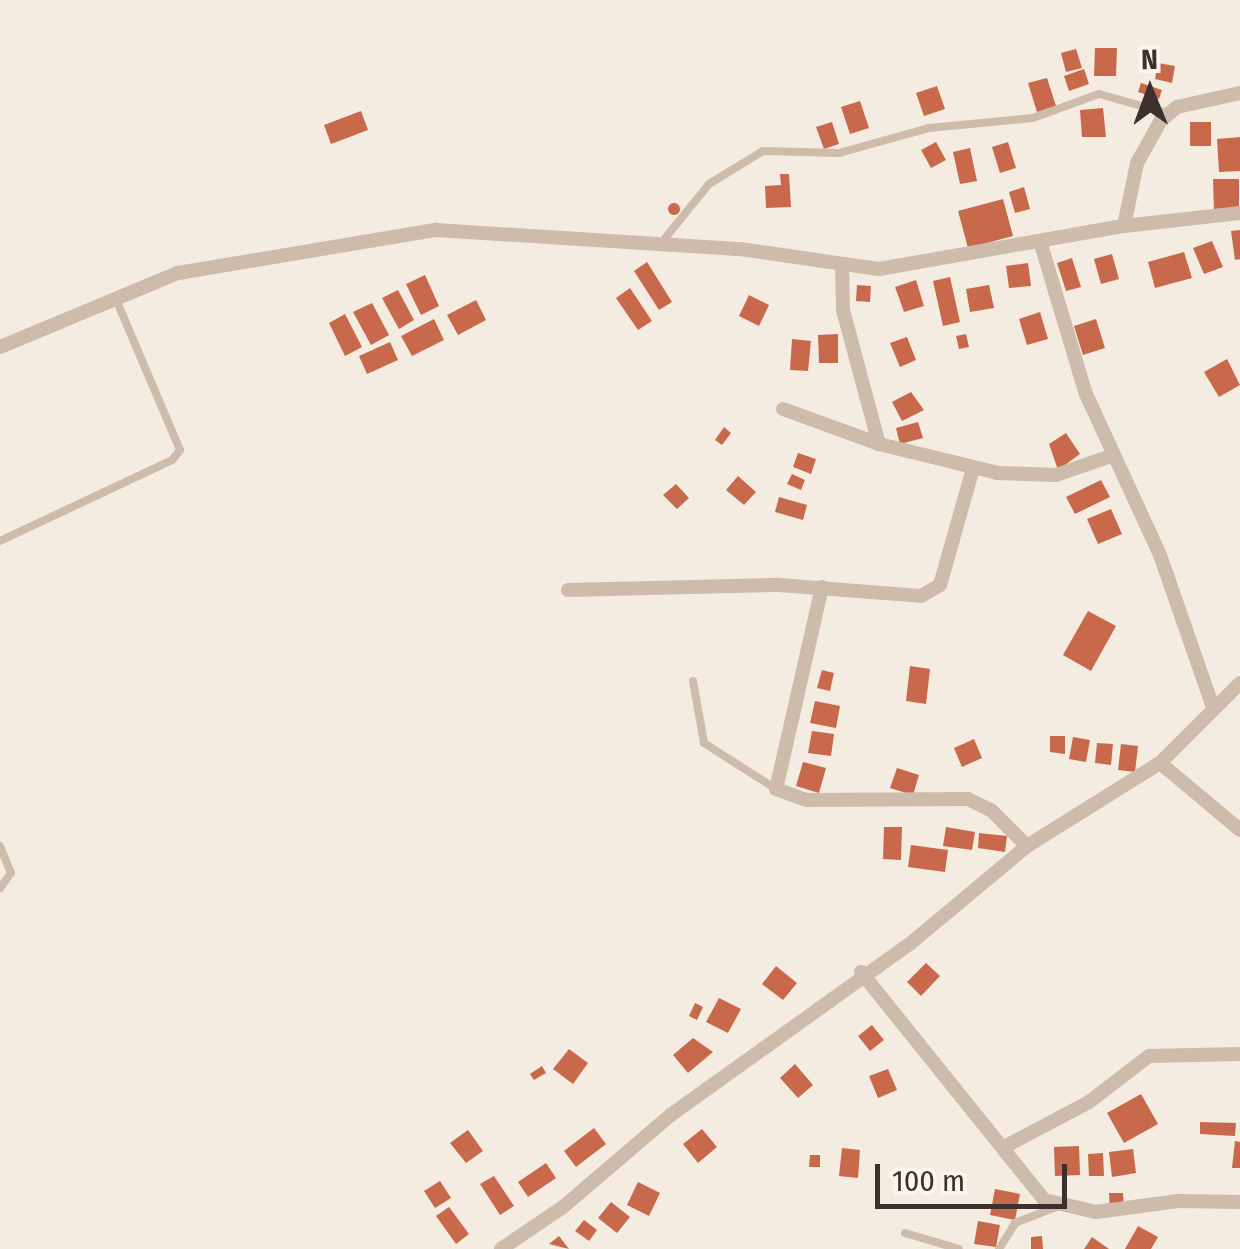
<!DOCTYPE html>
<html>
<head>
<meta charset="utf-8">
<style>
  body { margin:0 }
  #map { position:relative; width:1240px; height:1249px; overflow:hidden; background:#f4ebe1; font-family:"Fira Sans Condensed",sans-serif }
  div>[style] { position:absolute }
  .building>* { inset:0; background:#c8694b }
  .round { border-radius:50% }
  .lane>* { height:8px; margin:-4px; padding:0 4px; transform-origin:4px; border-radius:4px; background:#cdbbac }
  .street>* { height:14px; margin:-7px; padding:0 7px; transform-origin:7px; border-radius:7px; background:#cdbbac }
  span { translate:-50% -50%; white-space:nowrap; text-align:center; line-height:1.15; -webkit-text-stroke:8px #fbf5ee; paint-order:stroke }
  .north { position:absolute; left:1100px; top:40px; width:100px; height:100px; -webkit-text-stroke:8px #fbf5ee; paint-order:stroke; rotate:359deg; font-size:28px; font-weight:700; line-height:40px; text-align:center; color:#3b302b }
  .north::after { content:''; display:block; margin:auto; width:35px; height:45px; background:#3b302b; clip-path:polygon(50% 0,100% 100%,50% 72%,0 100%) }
  .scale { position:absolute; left:875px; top:1164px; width:192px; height:45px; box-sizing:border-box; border:5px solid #3b302b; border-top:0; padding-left:12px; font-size:30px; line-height:35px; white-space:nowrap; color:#3b302b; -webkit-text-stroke:8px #fbf5ee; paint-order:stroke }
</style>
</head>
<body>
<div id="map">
  <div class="building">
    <div style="clip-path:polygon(1095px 48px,1117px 48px,1116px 76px,1094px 76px)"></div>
    <div style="clip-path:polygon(1076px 49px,1082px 68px,1066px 72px,1061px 53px)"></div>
    <div style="clip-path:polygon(1158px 63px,1175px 66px,1172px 83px,1155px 79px)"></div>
    <div style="clip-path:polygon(1084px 69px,1089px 84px,1069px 91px,1064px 76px)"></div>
    <div style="clip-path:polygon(1047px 78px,1056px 106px,1037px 112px,1028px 83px)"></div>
    <div style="clip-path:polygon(1141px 83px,1162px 90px,1159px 99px,1138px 92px)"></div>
    <div style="clip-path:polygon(937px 86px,945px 109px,924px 116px,916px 93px)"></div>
    <div style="clip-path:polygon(860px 101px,869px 128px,850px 134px,841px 107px)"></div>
    <div style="clip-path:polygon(1103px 108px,1106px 137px,1082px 137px,1080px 110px)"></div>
    <div style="clip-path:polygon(361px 111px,368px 130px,331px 144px,324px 125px)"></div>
    <div style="clip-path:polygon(832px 122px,839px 144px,824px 149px,816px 127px)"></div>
    <div style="clip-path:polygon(1190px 122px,1211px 122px,1211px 146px,1190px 146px)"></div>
    <div style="clip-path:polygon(1240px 137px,1240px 171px,1219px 172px,1217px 139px)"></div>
    <div style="clip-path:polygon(936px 142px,946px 160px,931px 168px,921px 150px)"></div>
    <div style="clip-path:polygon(1008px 142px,1016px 168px,1000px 173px,992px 147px)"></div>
    <div style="clip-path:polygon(970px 148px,977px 181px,960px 184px,953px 152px)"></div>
    <div style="clip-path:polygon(780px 174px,789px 174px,791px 207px,766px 208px,765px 186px,781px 185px)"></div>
    <div style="clip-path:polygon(1213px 179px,1239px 179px,1239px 211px,1214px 211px)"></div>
    <div style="clip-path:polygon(1024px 187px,1030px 209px,1015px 213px,1009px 192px)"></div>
    <div style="clip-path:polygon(1003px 199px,1013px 236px,968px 248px,958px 211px)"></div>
    <div class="round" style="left:668px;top:203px;width:12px;height:12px"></div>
    <div style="clip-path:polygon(1240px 230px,1240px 259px,1235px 260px,1231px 231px)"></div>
    <div style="clip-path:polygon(1212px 241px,1223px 267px,1204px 274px,1193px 248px)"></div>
    <div style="clip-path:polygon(1184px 252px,1192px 278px,1155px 288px,1148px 262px)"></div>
    <div style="clip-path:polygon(1112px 254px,1119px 279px,1101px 284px,1094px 259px)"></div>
    <div style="clip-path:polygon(1072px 258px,1081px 287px,1066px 291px,1057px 263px)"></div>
    <div style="clip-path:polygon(647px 262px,672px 302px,659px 310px,634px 271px)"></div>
    <div style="clip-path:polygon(1028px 263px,1031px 286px,1009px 288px,1006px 266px)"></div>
    <div style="clip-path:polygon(425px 275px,439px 306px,421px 315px,406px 284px)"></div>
    <div style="clip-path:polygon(950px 277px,960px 322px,943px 326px,933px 281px)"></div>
    <div style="clip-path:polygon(916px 280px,924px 306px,904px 312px,895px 287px)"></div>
    <div style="clip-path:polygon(857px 285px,871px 286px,870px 302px,856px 301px)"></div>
    <div style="clip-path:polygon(989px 285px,994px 308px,970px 312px,966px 289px)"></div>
    <div style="clip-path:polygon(630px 288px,652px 321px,638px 330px,616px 298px)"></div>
    <div style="clip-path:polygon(398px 290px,414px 320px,399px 329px,382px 298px)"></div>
    <div style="clip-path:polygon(749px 295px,769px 305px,759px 326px,739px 316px)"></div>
    <div style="clip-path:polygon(476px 300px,486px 320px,458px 335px,447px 315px)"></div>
    <div style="clip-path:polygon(372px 303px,389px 335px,371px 345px,353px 312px)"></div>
    <div style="clip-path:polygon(1040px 312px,1048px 339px,1027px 345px,1019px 319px)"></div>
    <div style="clip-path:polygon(345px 314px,362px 347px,345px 356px,329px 323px)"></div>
    <div style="clip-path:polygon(434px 319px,444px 340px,412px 356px,401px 336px)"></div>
    <div style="clip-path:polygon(1096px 319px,1105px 348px,1083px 355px,1074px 326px)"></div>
    <div style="clip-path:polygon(838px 334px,838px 363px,819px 363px,818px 335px)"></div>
    <div style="clip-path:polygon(966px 334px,969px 347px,959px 349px,956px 336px)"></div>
    <div style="clip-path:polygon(907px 337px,916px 360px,900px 367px,890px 343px)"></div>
    <div style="clip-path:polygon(792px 339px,811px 341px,808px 371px,790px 370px)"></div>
    <div style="clip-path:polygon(390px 342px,398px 360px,367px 374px,359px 356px)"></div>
    <div style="clip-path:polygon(1227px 359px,1240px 385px,1219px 397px,1204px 372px)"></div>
    <div style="clip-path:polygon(911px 392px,924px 410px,902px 421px,892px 402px)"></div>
    <div style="clip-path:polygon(918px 422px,923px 438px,900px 444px,896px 428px)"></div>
    <div style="clip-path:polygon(724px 427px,731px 433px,722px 445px,715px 440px)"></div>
    <div style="clip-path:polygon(1066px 433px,1080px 454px,1058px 470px,1049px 444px)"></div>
    <div style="clip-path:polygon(798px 453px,816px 459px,811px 474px,793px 467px)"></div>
    <div style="clip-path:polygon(792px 474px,805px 480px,801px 490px,787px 484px)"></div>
    <div style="clip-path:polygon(738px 476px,756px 492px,744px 505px,726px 490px)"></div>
    <div style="clip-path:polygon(1101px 480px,1110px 497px,1075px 514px,1066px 497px)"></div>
    <div style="clip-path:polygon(676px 484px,689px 498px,677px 509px,663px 495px)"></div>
    <div style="clip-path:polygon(779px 497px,807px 505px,803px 520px,775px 512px)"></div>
    <div style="clip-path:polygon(1111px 509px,1122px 534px,1098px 544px,1087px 519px)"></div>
    <div style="clip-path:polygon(1088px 611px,1116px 626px,1091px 671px,1063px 655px)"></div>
    <div style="clip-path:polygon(910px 666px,930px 669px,926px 704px,906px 701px)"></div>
    <div style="clip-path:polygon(822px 670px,834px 673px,830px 691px,817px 688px)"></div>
    <div style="clip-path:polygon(815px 701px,840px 706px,836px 728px,810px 723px)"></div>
    <div style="clip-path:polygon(812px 731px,834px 734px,831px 756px,808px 753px)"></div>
    <div style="clip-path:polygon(1050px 736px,1065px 736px,1065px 754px,1050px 752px)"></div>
    <div style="clip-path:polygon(1073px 737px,1090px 740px,1086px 762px,1069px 759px)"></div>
    <div style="clip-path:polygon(974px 739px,982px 758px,962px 767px,954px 748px)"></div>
    <div style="clip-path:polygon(1097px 743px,1113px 744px,1111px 765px,1095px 763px)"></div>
    <div style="clip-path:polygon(1121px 744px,1138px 746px,1135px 772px,1118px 770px)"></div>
    <div style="clip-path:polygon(803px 762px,826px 768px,819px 793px,796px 786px)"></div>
    <div style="clip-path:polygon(897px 768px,919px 775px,913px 795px,890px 788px)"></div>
    <div style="clip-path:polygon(884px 827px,902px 827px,901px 860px,883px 859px)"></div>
    <div style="clip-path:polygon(946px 827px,975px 832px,972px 850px,943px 846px)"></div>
    <div style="clip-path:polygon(979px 833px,1007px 836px,1005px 852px,978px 848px)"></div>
    <div style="clip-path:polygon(911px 845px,948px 850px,945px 872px,908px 867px)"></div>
    <div style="clip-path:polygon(926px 963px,940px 976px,921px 996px,907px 982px)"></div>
    <div style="clip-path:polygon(776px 966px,797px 983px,783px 1000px,762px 984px)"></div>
    <div style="clip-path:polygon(719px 998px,741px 1009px,728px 1033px,706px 1022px)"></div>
    <div style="clip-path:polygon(695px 1003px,703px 1007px,697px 1020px,689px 1016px)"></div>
    <div style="clip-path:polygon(872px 1025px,884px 1040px,870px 1051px,858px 1036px)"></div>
    <div style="clip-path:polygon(693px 1038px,713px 1052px,688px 1073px,673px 1055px)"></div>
    <div style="clip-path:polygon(569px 1049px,588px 1063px,573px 1084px,553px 1069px)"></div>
    <div style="clip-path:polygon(795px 1064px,813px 1085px,798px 1098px,780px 1078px)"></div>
    <div style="clip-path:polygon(542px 1066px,546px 1073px,534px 1080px,530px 1074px)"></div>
    <div style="clip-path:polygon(888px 1069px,897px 1090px,878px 1098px,869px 1076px)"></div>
    <div style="clip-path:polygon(1141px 1094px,1158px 1124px,1124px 1143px,1107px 1113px)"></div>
    <div style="clip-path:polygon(1200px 1122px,1236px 1123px,1235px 1136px,1200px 1134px)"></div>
    <div style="clip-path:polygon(594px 1128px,606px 1144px,576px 1167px,564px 1151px)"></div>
    <div style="clip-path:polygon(702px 1129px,717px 1147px,698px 1163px,683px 1144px)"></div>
    <div style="clip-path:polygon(468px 1130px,483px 1151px,466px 1163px,450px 1143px)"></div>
    <div style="clip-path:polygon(1235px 1141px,1240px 1142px,1240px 1168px,1232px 1168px)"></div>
    <div style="clip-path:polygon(1079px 1146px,1080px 1175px,1055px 1176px,1054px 1147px)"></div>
    <div style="clip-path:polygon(842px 1148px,860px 1150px,858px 1178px,839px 1176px)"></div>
    <div style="clip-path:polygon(1133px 1149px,1136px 1173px,1112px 1177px,1109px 1152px)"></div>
    <div style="clip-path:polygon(1103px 1153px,1104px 1176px,1089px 1176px,1088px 1154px)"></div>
    <div style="clip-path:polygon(810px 1155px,820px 1155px,820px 1167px,809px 1167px)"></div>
    <div style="clip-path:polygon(546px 1163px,556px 1178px,528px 1197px,518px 1182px)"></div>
    <div style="clip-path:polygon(494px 1176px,514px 1206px,500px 1215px,480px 1184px)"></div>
    <div style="clip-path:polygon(440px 1181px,451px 1198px,435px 1208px,424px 1191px)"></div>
    <div style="clip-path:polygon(638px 1182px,660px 1193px,649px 1216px,627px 1205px)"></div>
    <div style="clip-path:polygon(995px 1189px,1020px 1194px,1015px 1220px,990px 1215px)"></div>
    <div style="clip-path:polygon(1109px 1193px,1123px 1193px,1124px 1209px,1110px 1209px)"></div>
    <div style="clip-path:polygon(611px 1202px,630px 1217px,617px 1233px,598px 1218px)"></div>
    <div style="clip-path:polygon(449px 1207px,469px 1234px,456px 1244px,436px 1216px)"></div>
    <div style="clip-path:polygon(584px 1220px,597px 1230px,589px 1241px,575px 1231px)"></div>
    <div style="clip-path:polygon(978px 1221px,1000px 1225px,996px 1247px,974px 1244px)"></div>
    <div style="clip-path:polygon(1138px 1226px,1158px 1237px,1151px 1249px,1125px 1249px)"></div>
    <div style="clip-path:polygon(559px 1236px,569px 1249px,549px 1244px)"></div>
    <div style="clip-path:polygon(1042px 1236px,1043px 1249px,1031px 1249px,1031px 1237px)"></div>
    <div style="clip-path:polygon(1092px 1237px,1109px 1249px,1084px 1249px)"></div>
  </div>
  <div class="lane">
    <div style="left:662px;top:242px;width:75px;rotate:-51deg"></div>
    <div style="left:709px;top:184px;width:63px;rotate:-31.4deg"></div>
    <div style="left:763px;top:151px;width:76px;rotate:1.5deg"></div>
    <div style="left:839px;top:153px;width:93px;rotate:-15.5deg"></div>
    <div style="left:929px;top:128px;width:104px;rotate:-5.5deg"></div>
    <div style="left:1033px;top:118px;width:70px;rotate:-20deg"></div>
    <div style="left:1099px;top:94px;width:71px;rotate:15.6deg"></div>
    <div style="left:0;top:541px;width:190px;rotate:-25.2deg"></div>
    <div style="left:172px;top:460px;width:13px;rotate:-51deg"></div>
    <div style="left:180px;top:450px;width:166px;rotate:-113deg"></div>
    <div style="left:693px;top:681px;width:63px;rotate:79.9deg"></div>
    <div style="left:704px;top:743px;width:85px;rotate:32.6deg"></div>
    <div style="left:0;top:846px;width:29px;rotate:68deg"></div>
    <div style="left:11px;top:873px;width:19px;rotate:126deg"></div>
    <div style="left:905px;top:1233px;width:56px;rotate:16.5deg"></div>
    <div style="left:999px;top:1249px;width:31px;rotate:-58deg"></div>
    <div style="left:1015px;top:1223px;width:44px;rotate:-21.3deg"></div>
  </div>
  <div class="street">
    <div style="left:1124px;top:226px;width:64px;rotate:-78.3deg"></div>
    <div style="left:1137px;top:163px;width:49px;rotate:-60.8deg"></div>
    <div style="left:1161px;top:120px;width:21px;rotate:-39deg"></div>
    <div style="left:1177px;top:107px;width:65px;rotate:-12.5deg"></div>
    <div style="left:1040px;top:241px;width:160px;rotate:73.3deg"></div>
    <div style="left:1086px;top:394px;width:177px;rotate:65.3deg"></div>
    <div style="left:1160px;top:555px;width:158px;rotate:70.8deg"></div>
    <div style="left:842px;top:267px;width:43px;rotate:88.7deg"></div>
    <div style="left:843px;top:310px;width:139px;rotate:75deg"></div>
    <div style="left:0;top:347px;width:193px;rotate:-22.6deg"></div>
    <div style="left:178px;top:273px;width:262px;rotate:-9.5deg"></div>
    <div style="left:436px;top:230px;width:305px;rotate:3.6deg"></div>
    <div style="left:740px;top:249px;width:140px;rotate:8.2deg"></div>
    <div style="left:879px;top:269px;width:249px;rotate:-10deg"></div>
    <div style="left:1124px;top:226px;width:117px;rotate:-6.4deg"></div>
    <div style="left:783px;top:409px;width:102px;rotate:20deg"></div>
    <div style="left:879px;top:444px;width:122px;rotate:13.7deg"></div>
    <div style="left:998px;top:473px;width:58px;rotate:2deg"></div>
    <div style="left:1056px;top:475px;width:58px;rotate:-19.1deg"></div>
    <div style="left:822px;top:587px;width:207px;rotate:102.8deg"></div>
    <div style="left:776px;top:789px;width:33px;rotate:20deg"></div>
    <div style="left:807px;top:800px;width:161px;rotate:-0.4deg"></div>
    <div style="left:968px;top:799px;width:25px;rotate:26deg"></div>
    <div style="left:991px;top:810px;width:51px;rotate:45deg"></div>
    <div style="left:568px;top:590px;width:211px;rotate:-1.4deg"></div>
    <div style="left:779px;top:585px;width:142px;rotate:4.4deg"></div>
    <div style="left:921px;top:596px;width:22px;rotate:-30deg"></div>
    <div style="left:940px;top:585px;width:122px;rotate:-74.2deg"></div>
    <div style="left:1160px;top:763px;width:104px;rotate:39.9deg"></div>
    <div style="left:861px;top:972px;width:292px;rotate:51.2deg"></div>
    <div style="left:1044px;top:1200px;width:53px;rotate:13deg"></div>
    <div style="left:1096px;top:1212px;width:83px;rotate:-7.6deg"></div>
    <div style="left:1178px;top:1201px;width:62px;rotate:0.9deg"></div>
    <div style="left:1004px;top:1147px;width:96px;rotate:-27.9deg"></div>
    <div style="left:1089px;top:1102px;width:76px;rotate:-37.5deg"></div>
    <div style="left:1149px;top:1056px;width:91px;rotate:-1.3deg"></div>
    <div style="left:501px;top:1249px;width:75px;rotate:-34.1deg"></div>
    <div style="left:563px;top:1207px;width:143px;rotate:-40.5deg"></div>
    <div style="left:672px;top:1114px;width:294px;rotate:-35.6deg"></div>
    <div style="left:911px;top:943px;width:151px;rotate:-39.9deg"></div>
    <div style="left:1027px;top:846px;width:157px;rotate:-32deg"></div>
    <div style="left:1160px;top:763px;width:113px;rotate:-45deg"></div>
  </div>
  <div class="north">N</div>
  <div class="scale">100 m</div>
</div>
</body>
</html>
